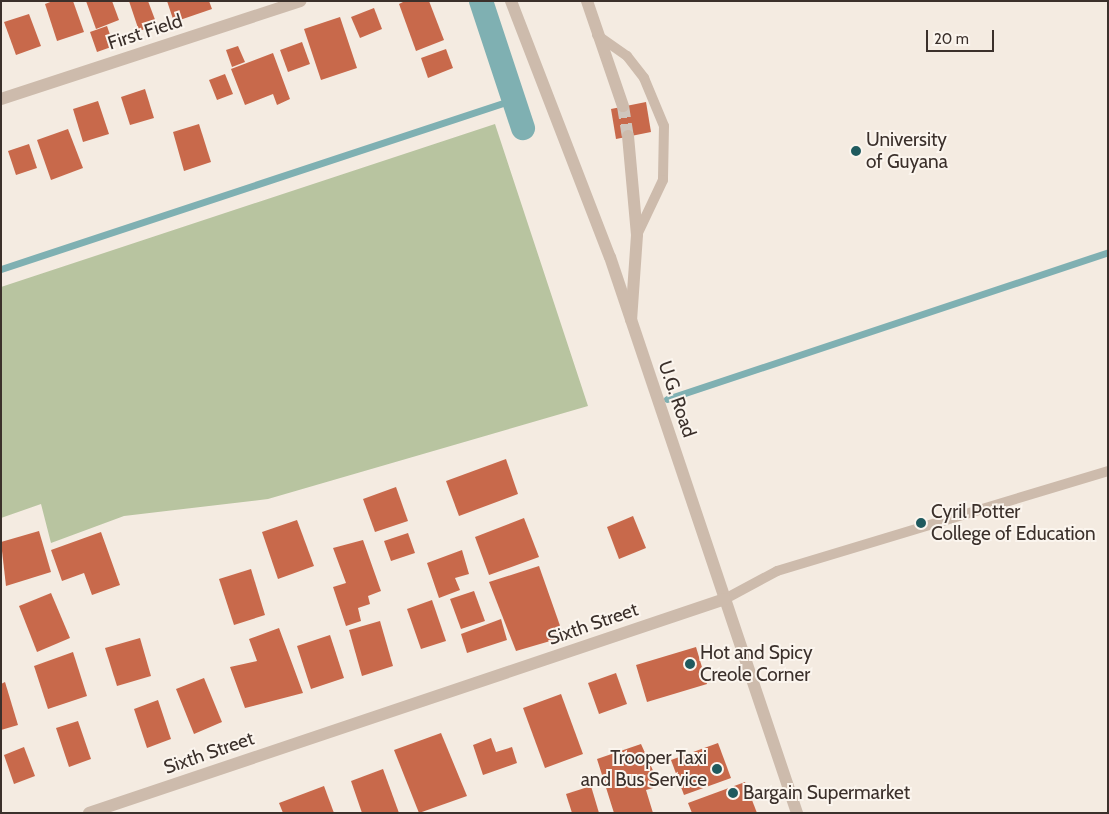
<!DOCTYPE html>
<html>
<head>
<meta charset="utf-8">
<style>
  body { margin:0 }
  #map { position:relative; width:1109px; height:814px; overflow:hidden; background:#f4ebe1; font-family:Cabin,sans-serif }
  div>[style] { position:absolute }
  .green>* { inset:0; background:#b8c4a0 }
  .stream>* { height:7px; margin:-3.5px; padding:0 3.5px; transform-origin:3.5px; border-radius:3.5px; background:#7fb0b2 }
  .canal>* { height:24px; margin:-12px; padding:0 12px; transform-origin:12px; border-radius:12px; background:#7fb0b2 }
  .building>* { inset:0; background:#c8694b }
  .minor-tunnel>* { height:12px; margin-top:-6px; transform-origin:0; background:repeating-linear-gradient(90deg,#cfc6bd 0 12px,transparent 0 18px) }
  .service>* { height:10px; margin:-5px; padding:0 5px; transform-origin:5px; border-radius:5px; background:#cdbbac }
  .minor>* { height:12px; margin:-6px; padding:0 6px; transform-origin:6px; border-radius:6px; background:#cdbbac }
  .tertiary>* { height:12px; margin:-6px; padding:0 6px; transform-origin:6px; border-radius:6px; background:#cdbbac }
  .dots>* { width:14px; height:14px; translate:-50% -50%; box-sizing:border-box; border:2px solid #fbf5ee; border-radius:50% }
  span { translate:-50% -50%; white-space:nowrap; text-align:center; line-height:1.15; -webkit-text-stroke:4px #fbf5ee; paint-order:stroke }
  .street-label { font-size:19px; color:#3b302b }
  .poi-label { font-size:19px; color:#3b302b }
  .left { translate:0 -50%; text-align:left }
  .right { translate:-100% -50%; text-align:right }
  .frame { position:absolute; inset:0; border:2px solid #3b302b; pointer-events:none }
  .scale { position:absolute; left:926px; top:30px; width:68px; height:22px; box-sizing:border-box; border:2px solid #3b302b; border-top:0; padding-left:6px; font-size:15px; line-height:18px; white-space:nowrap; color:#3b302b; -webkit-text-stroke:4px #fbf5ee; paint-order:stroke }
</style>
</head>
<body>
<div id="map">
  <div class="green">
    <div style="clip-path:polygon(495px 124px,588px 406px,268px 499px,124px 516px,51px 543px,41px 504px,1px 518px,1px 287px)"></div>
  </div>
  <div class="stream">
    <div style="left:1px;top:269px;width:541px;rotate:-18.3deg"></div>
    <div style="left:667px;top:399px;width:465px;rotate:-18.4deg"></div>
  </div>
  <div class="canal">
    <div style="left:481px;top:1px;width:134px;rotate:71.7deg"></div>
  </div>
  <div class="building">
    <div style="clip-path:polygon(53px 1px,73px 1px,84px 32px,57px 41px,45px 4px)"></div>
    <div style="clip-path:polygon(86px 1px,112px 1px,119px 20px,96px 29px)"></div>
    <div style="clip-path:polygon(129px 1px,148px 1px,157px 25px,139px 31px)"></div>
    <div style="clip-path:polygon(167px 1px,209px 1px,212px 9px,174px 22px)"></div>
    <div style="clip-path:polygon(405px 1px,429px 1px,444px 40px,416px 51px,399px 4px)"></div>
    <div style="clip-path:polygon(374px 8px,382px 29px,360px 38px,351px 17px)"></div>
    <div style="clip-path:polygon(29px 14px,41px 46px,16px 55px,4px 22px)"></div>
    <div style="clip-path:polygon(340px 17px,357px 68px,321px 80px,304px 29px)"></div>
    <div style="clip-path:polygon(107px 26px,114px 46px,97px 52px,90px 32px)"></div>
    <div style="clip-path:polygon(302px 42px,310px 64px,288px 72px,280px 50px)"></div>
    <div style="clip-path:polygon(238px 46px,245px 62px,232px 67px,226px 50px)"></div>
    <div style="clip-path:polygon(446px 49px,453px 68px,428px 78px,421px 58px)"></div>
    <div style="clip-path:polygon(273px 53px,290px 99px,277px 105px,273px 94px,245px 105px,231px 69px)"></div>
    <div style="clip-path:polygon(225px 74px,233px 94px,217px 100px,209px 80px)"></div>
    <div style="clip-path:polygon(145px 89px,154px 118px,130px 125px,121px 97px)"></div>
    <div style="clip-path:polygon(98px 101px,109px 134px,83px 142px,73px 109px)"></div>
    <div style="clip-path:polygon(646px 102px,651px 132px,616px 139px,611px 109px)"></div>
    <div style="clip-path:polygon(199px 124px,211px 162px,184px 171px,173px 132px)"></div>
    <div style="clip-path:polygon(68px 129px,83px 168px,51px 180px,37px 140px)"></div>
    <div style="clip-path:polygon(29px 144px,37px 168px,16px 175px,8px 151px)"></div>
    <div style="clip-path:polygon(506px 459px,518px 494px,459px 516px,446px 481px)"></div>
    <div style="clip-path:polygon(396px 487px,408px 521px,375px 532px,363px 499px)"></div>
    <div style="clip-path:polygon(633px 516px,646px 548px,619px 559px,607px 527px)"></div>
    <div style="clip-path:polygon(524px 518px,539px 557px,489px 575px,475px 537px)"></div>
    <div style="clip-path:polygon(297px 520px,314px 566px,278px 579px,262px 532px)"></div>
    <div style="clip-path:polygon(39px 531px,51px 572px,6px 586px,1px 542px)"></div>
    <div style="clip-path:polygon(101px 532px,120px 585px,92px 595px,84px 573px,62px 581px,51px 550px)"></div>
    <div style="clip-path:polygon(408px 533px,415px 553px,391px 561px,384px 541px)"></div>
    <div style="clip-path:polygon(363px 540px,381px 591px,368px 596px,370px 604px,358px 608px,361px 621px,346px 626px,333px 587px,346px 583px,333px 548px)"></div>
    <div style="clip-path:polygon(462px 550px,469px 574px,455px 578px,460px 590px,439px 598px,427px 563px)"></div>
    <div style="clip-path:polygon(539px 566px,564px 637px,516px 651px,489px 582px)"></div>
    <div style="clip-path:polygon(251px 569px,265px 615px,234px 625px,219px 579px)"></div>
    <div style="clip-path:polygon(474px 591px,485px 621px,461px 629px,450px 599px)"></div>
    <div style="clip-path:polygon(51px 593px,70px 638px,37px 652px,19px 606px)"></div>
    <div style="clip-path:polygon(432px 600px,446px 641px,421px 649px,407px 609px)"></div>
    <div style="clip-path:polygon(501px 619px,507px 640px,467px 653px,461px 634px)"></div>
    <div style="clip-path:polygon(380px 621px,393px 666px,362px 676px,349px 630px)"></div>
    <div style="clip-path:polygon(279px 628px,303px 693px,245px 708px,230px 667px,257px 661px,249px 639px)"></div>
    <div style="clip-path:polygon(330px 635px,344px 678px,311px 689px,297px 646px)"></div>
    <div style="clip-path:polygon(140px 638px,151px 676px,117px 686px,105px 648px)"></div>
    <div style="clip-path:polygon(696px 647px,707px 684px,647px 702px,636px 665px)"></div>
    <div style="clip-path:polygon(73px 652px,87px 696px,48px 709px,34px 666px)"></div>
    <div style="clip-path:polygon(616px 673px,627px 704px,599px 714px,588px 683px)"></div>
    <div style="clip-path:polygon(204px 678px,222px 722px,194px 734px,176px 689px)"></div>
    <div style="clip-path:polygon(5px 682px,18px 725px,1px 730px,1px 684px)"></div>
    <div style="clip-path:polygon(561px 694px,583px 754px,545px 768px,523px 708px)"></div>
    <div style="clip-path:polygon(158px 700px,171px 739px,147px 748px,134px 709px)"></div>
    <div style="clip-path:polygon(78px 721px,91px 759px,69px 767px,56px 728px)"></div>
    <div style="clip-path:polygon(441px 733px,467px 796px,419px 813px,394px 750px)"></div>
    <div style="clip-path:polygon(491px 738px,496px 752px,512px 747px,517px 763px,483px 775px,473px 745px)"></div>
    <div style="clip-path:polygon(718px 743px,731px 778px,684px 795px,671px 760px)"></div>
    <div style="clip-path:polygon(641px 744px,660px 786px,646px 790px,653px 813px,614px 813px,597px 759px)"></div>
    <div style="clip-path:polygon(24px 747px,35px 776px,14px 784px,4px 755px)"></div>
    <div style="clip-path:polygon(383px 769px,399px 813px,362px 813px,351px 781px)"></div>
    <div style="clip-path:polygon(745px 782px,757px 813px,692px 813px,688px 803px)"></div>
    <div style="clip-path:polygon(324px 786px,334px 813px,283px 813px,279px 803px)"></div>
    <div style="clip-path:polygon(591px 786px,599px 813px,572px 813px,566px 794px)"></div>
  </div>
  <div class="minor-tunnel">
    <div style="left:623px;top:106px;width:30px;rotate:81deg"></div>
  </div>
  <div class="service">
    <div style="left:597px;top:35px;width:37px;rotate:35deg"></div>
    <div style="left:627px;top:56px;width:28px;rotate:52deg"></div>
    <div style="left:644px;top:78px;width:52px;rotate:67.4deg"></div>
    <div style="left:664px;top:126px;width:54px;rotate:91.1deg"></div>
    <div style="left:663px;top:180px;width:61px;rotate:115.3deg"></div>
    <div style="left:725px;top:599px;width:59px;rotate:-28.3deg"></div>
    <div style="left:777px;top:571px;width:346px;rotate:-16.8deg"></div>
  </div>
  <div class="minor">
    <div style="left:587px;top:1px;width:111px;rotate:71.1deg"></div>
    <div style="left:1px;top:99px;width:315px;rotate:-18.1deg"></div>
    <div style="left:628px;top:136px;width:99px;rotate:84.8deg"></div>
    <div style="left:637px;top:235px;width:85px;rotate:94deg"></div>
  </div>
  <div class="tertiary">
    <div style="left:511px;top:1px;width:274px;rotate:68.9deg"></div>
    <div style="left:610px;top:257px;width:587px;rotate:71.41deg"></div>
    <div style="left:89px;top:813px;width:671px;rotate:-18.6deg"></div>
  </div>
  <div class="dots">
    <div style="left:856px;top:151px;background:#1f5a5e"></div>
    <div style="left:921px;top:523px;background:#1f5a5e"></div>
    <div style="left:690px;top:664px;background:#1f5a5e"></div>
    <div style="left:717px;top:769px;background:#1f5a5e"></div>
    <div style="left:733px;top:793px;background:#1f5a5e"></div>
  </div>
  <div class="street-label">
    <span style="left:145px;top:32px;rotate:-18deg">First Field</span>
    <span style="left:677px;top:399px;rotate:71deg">U.G. Road</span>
    <span style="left:593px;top:624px;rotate:-19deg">Sixth Street</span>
    <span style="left:209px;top:753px;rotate:-19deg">Sixth Street</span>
  </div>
  <div class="poi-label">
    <span class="left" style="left:866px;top:151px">University<br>of Guyana</span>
    <span class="left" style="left:931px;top:523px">Cyril Potter<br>College of Education</span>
    <span class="left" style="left:700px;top:664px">Hot and Spicy<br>Creole Corner</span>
    <span class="right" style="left:707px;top:769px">Trooper Taxi<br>and Bus Service</span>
    <span class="left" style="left:743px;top:793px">Bargain Supermarket</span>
  </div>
  <div class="frame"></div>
  <div class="scale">20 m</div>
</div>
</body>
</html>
